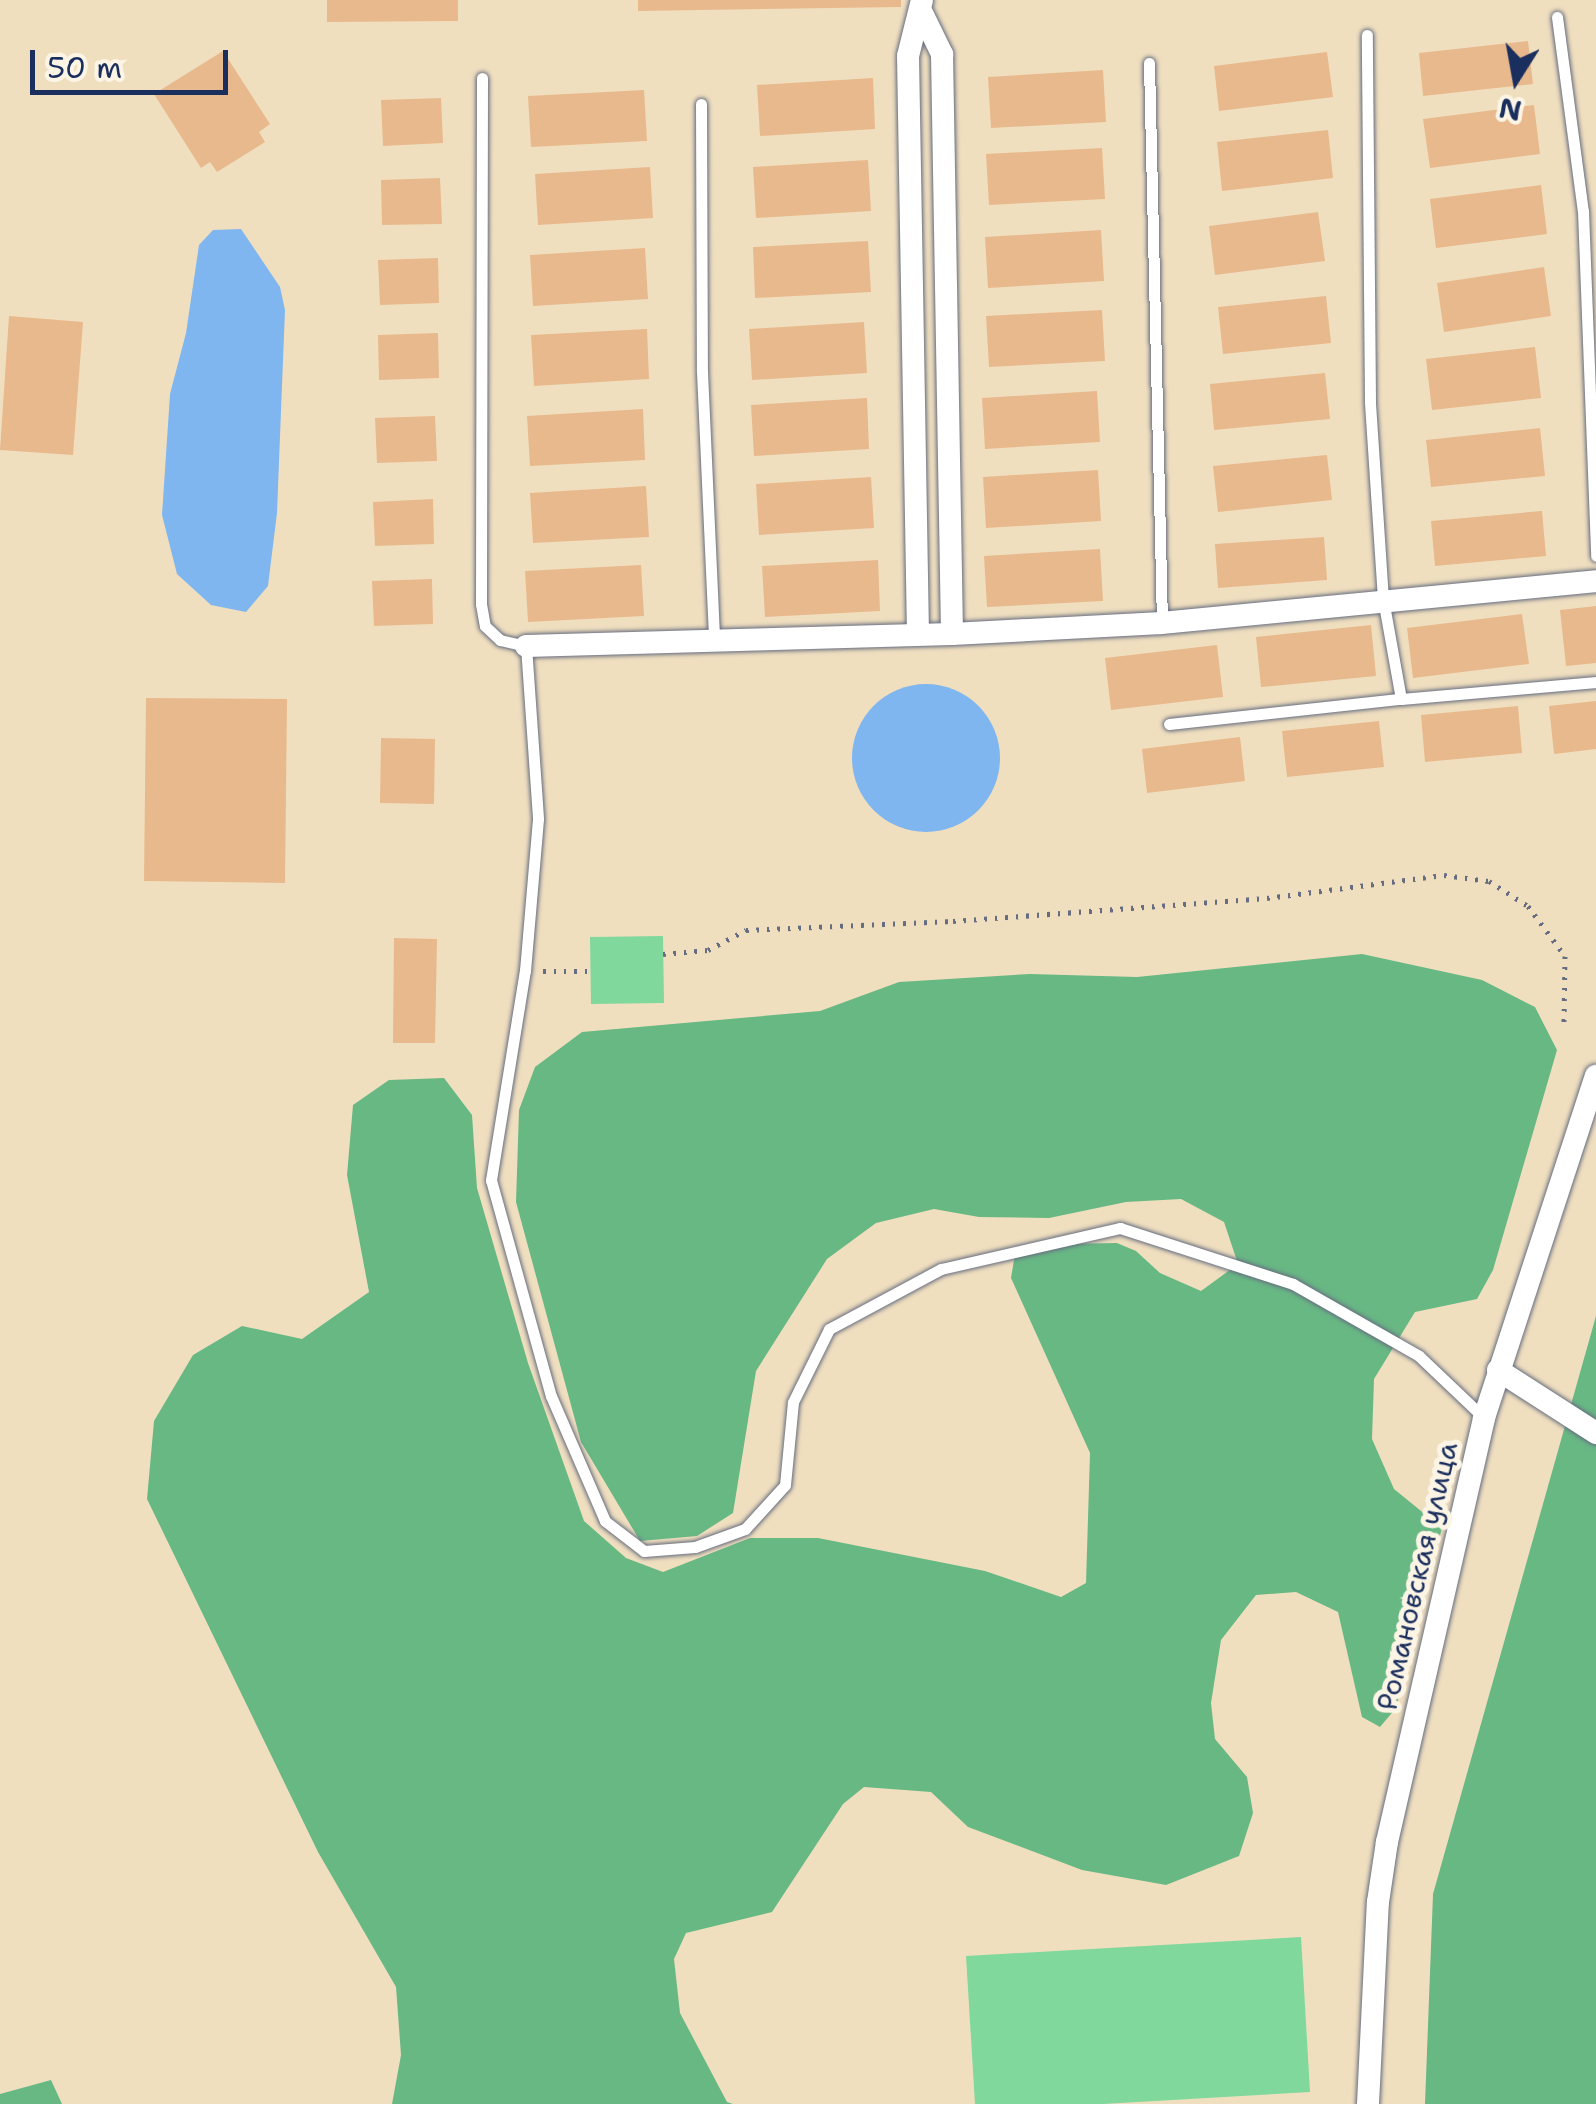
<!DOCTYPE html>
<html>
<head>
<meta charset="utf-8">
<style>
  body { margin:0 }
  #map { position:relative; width:1596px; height:2104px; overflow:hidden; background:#f0dfbf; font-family:"Shantell Sans",sans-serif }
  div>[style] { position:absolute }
  .green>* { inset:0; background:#80d89d }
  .forest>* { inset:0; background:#68b884 }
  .water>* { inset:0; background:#80b6ef }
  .round { border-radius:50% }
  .building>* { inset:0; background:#e8b98d }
  .path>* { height:5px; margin-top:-2.5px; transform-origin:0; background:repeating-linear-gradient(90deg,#666d80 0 2.5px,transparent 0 10.5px) }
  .roads { filter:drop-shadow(0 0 2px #666d80) drop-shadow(0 0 2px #666d80) }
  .service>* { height:11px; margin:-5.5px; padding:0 5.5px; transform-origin:5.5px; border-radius:5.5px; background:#fff }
  .minor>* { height:22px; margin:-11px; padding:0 11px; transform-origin:11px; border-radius:11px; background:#fff }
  span { translate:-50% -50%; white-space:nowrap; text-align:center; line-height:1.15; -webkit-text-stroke:10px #fcf5e5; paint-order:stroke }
  .street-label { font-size:28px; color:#1b2f5e }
  .north { position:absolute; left:1466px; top:30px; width:100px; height:100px; -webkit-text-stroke:8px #fcf5e5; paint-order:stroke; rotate:191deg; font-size:28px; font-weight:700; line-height:40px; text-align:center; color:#1b2f5e }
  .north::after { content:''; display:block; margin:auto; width:35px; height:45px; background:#1b2f5e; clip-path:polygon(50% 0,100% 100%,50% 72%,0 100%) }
  .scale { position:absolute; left:30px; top:50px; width:198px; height:45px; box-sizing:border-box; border:5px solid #1b2f5e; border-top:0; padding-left:12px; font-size:30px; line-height:35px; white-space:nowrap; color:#1b2f5e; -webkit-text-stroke:8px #fcf5e5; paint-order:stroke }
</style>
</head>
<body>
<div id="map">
  <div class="green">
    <div style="clip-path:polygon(663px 936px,664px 1003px,591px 1004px,590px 937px)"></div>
    <div style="clip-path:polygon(1301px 1937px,1310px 2092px,1103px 2104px,975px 2104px,966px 1956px)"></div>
  </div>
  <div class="forest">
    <div style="clip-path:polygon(1362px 954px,1482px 980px,1535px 1007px,1557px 1050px,1493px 1270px,1477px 1299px,1415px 1312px,1374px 1379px,1372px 1439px,1394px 1489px,1442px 1528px,1396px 1708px,1380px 1727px,1362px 1717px,1338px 1612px,1296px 1592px,1256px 1595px,1221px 1640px,1211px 1703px,1215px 1739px,1247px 1777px,1253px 1813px,1239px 1856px,1166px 1885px,1082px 1870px,968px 1827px,931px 1792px,864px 1787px,843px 1804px,772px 1912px,686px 1933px,674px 1959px,680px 2013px,727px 2102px,733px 2104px,392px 2104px,401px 2055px,396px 1987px,318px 1852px,147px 1499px,154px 1421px,193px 1355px,242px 1326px,302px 1339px,369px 1292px,347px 1175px,353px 1105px,389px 1080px,444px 1078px,472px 1115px,477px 1188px,528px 1363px,584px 1521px,626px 1558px,663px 1572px,750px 1538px,818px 1538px,985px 1571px,1061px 1597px,1086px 1583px,1090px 1453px,1011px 1278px,1015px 1254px,1060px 1244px,1117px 1243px,1136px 1251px,1160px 1273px,1201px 1291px,1238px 1264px,1224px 1222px,1181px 1199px,1126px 1202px,1049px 1218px,979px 1217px,934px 1209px,876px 1223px,827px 1259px,756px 1371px,733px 1513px,697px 1536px,640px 1541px,581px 1442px,516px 1202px,519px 1110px,535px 1067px,582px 1032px,820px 1011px,899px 982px,1030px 974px,1137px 977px)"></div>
    <div style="clip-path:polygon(1596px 1316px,1596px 2104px,1425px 2104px,1433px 1894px)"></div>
    <div style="clip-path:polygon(51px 2080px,62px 2104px,0 2104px,0 2094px)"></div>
  </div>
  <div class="water">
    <div style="clip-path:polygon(241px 229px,280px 287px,285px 310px,277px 513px,268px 586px,246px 612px,211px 605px,177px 574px,162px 515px,170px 394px,186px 333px,199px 245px,213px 230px)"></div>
    <div class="round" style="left:852px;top:684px;width:148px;height:148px"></div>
  </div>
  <div class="building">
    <div style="clip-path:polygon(327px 0,458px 0,458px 21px,327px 22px)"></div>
    <div style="clip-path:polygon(638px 0,901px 0,901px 7px,638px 11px)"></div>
    <div style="clip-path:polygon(1528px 41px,1533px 84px,1423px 96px,1419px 53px)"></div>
    <div style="clip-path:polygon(223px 51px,270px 124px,259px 132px,265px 142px,217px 172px,210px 162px,201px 168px,154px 94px)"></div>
    <div style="clip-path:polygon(1327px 52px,1333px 97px,1219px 111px,1214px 66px)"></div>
    <div style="clip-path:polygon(1103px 70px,1106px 122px,991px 128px,988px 77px)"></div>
    <div style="clip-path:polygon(873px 78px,875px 129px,760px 136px,757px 85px)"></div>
    <div style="clip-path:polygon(644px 90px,647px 141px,531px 147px,528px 96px)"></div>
    <div style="clip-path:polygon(441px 98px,443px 143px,383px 146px,381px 100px)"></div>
    <div style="clip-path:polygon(1534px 105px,1540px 154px,1430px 168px,1423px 119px)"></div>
    <div style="clip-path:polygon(1328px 130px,1333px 178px,1222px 191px,1217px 142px)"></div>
    <div style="clip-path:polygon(1102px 148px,1105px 199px,989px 205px,986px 154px)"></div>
    <div style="clip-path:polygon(868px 160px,871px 211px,756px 218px,753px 167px)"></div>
    <div style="clip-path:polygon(650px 167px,653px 218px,538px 225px,535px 174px)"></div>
    <div style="clip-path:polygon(440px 178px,442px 224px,382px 225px,381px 180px)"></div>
    <div style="clip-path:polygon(1541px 185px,1547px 234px,1436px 248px,1430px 199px)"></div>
    <div style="clip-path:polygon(1318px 212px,1325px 261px,1215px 275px,1209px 226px)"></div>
    <div style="clip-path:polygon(1101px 230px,1104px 281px,988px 288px,985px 237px)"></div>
    <div style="clip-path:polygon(868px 241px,871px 292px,755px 298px,753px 247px)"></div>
    <div style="clip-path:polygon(645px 248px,648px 299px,533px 306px,530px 255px)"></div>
    <div style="clip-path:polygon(438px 258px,439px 303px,380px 305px,378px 260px)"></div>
    <div style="clip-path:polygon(1544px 267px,1551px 316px,1444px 332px,1437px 283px)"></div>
    <div style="clip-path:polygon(1326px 296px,1331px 343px,1223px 354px,1218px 307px)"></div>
    <div style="clip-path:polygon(1102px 310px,1105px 361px,989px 367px,986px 316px)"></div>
    <div style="clip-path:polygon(9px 316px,83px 322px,73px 455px,0 450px)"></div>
    <div style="clip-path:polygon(864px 322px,867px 373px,752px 380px,749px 329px)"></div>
    <div style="clip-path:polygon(647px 329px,649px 379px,534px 386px,531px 335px)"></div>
    <div style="clip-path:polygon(438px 333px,439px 378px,379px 380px,378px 335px)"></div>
    <div style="clip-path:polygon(1535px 347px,1541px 398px,1432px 410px,1426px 359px)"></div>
    <div style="clip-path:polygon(1325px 373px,1330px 419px,1214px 430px,1210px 384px)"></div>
    <div style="clip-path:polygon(1097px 391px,1100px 442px,985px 449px,982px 398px)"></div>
    <div style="clip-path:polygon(867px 398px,869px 449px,754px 456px,751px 405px)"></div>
    <div style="clip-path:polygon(643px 409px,645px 460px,530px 466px,527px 416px)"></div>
    <div style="clip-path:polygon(435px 416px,437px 461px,377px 463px,375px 418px)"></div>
    <div style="clip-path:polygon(1540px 428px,1545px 476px,1431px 487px,1426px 440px)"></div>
    <div style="clip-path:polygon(1327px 455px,1332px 500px,1218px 512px,1213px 466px)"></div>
    <div style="clip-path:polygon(1098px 470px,1101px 521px,986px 528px,983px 477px)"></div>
    <div style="clip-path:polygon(871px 477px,874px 528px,759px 535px,756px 484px)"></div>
    <div style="clip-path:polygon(646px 486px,649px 537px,533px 543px,530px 493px)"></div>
    <div style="clip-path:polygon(433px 499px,434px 544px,375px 546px,373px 502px)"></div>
    <div style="clip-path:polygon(1542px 511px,1546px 556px,1435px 566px,1431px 521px)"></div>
    <div style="clip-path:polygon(1324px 537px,1327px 580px,1218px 588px,1215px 544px)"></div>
    <div style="clip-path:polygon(1100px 549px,1103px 601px,987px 607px,984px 556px)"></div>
    <div style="clip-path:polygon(878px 560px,880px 611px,765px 617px,762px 566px)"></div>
    <div style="clip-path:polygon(641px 565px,644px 616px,528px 622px,525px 571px)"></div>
    <div style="clip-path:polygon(432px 579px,433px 624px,374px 626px,372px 581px)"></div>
    <div style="clip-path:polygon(1596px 606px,1596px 663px,1566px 666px,1560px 610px)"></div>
    <div style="clip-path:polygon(1522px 614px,1529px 664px,1413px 678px,1407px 628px)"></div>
    <div style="clip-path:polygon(1371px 625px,1376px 676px,1261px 687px,1256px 637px)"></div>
    <div style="clip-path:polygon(1217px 645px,1223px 697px,1111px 710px,1105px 658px)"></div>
    <div style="clip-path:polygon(146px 698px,287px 699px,285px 883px,144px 881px)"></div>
    <div style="clip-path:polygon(1596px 701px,1596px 749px,1554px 754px,1549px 706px)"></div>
    <div style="clip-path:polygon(1518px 706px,1522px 753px,1425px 762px,1421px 715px)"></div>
    <div style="clip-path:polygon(1379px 721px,1384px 767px,1287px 777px,1282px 731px)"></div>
    <div style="clip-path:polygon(1240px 737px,1245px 781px,1147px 793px,1142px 749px)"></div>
    <div style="clip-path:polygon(381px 738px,435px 739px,434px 804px,380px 803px)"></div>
    <div style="clip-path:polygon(394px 938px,437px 939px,435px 1043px,393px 1043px)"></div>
  </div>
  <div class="path">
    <div style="left:663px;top:954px;width:45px;rotate:-5.1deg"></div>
    <div style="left:708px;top:950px;width:43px;rotate:-27.8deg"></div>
    <div style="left:746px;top:930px;width:207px;rotate:-2.5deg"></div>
    <div style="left:953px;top:921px;width:315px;rotate:-4.2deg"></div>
    <div style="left:1267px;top:898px;width:178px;rotate:-7.4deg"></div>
    <div style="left:1444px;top:875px;width:45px;rotate:7.6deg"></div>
    <div style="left:1489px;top:881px;width:46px;rotate:32.7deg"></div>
    <div style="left:1528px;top:906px;width:62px;rotate:53.5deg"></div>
    <div style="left:1565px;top:956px;width:66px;rotate:90.9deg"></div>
    <div style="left:543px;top:971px;width:48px"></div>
  </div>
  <div class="roads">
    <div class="service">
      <div style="left:1557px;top:17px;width:196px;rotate:82.4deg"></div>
      <div style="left:1583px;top:211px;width:345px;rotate:87.8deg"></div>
      <div style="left:1149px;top:63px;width:560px;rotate:88.67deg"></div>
      <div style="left:482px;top:78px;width:526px;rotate:90.11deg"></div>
      <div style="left:481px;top:604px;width:22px;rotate:80deg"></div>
      <div style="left:485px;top:626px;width:21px;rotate:43deg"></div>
      <div style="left:500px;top:640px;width:27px;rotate:13deg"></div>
      <div style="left:526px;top:646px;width:173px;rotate:86deg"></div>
      <div style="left:538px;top:819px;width:152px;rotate:94.9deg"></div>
      <div style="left:525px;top:970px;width:213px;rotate:99.2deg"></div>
      <div style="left:491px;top:1180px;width:224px;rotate:74.5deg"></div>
      <div style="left:551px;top:1396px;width:136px;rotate:66.6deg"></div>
      <div style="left:605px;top:1521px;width:49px;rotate:37.6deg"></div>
      <div style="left:644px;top:1551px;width:51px;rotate:-4.5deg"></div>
      <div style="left:695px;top:1547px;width:53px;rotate:-19.8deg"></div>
      <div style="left:745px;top:1529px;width:59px;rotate:-47.7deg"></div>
      <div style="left:785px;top:1485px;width:83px;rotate:-84.5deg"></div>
      <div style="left:793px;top:1402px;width:81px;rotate:-63.7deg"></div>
      <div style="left:829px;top:1329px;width:127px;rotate:-28.2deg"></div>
      <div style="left:941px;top:1269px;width:184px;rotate:-12.9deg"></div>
      <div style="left:1120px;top:1228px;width:182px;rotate:17.9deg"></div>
      <div style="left:1293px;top:1284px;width:145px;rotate:29.7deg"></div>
      <div style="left:1419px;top:1356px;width:90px;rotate:43.6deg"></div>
      <div style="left:701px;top:104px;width:268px;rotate:89.8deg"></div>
      <div style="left:702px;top:372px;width:268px;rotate:87.4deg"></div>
      <div style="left:1401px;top:699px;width:196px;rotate:-5deg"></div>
      <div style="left:1169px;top:724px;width:233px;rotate:-6.2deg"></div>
      <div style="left:1401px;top:699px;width:102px;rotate:-100.2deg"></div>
      <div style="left:1383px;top:599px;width:198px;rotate:-93.8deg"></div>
      <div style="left:1370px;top:401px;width:366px;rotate:-90.5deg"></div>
    </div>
    <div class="minor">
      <div style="left:922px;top:13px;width:46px;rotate:64deg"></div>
      <div style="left:942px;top:54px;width:580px;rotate:89.01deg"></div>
      <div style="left:918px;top:634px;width:578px;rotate:-90.99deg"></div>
      <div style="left:908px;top:56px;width:58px;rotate:-76deg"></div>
      <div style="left:526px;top:646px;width:426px;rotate:-1.6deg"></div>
      <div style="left:952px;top:634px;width:210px;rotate:-3deg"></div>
      <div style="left:1162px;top:623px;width:436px;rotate:-5.5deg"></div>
      <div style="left:1498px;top:1370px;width:117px;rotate:32.7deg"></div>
      <div style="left:1368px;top:2104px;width:202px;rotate:-87.2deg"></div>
      <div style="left:1378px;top:1902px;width:61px;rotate:-81.5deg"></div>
      <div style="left:1387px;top:1842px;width:435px;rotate:-77.1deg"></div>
      <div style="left:1484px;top:1418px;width:360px;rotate:-71.9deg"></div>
    </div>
  </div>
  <div class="street-label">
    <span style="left:1417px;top:1576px;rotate:-77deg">Романовская улица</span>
  </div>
  <div class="north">N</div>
  <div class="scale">50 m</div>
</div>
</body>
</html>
